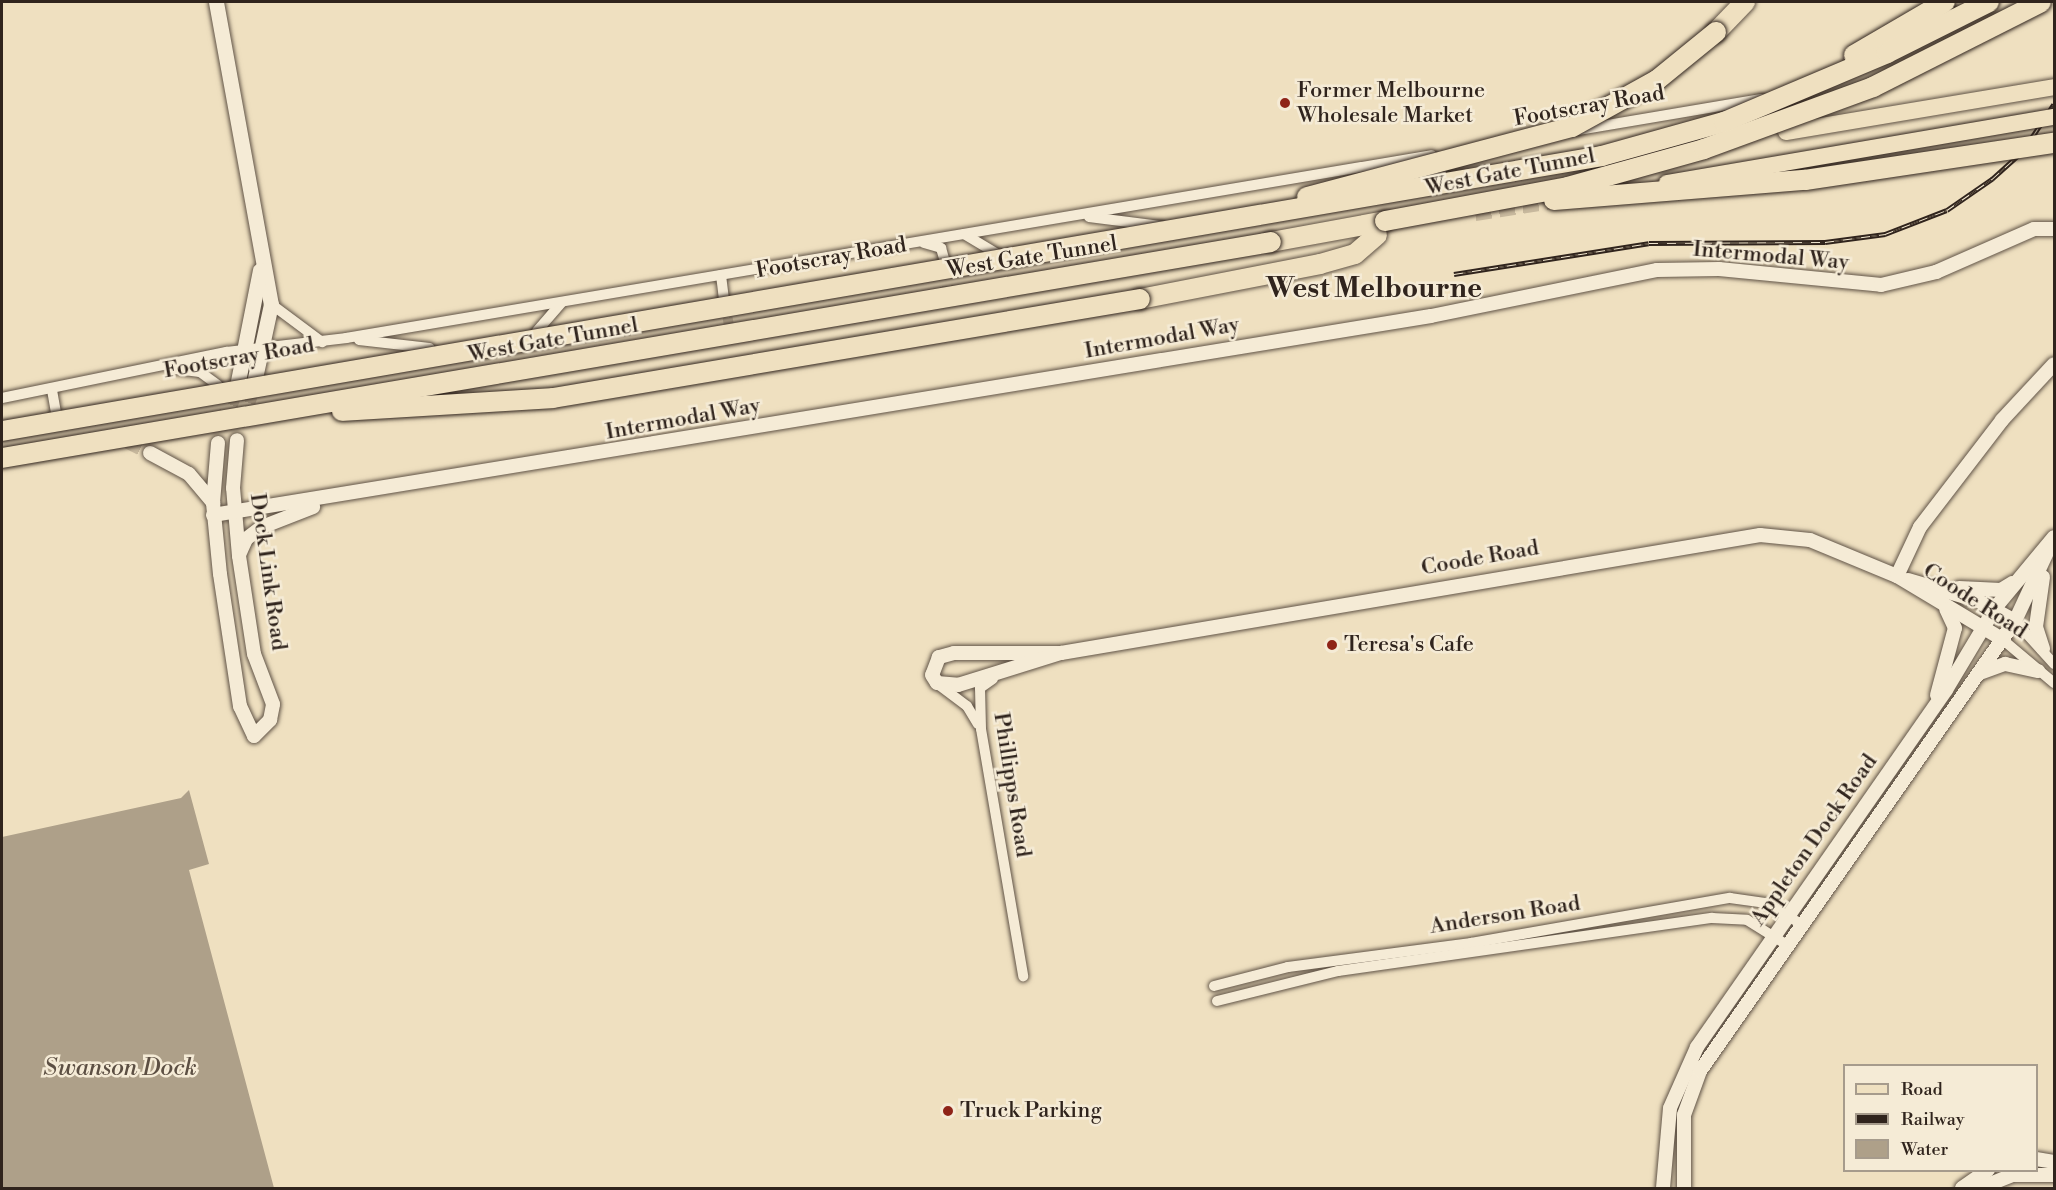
<!DOCTYPE html>
<html>
<head>
<meta charset="utf-8">
<style>
  body { margin:0 }
  #map { position:relative; width:2056px; height:1190px; overflow:hidden; background:#efe0c0; font-family:"Libre Bodoni",serif }
  div>[style] { position:absolute }
  .water>* { inset:0; background:#aea089 }
  .minor-tunnel>* { height:10px; margin-top:-5px; transform-origin:0; background:repeating-linear-gradient(90deg,#c9ba9f 0 10px,transparent 0 15px) }
  .tertiary-tunnel>* { height:14px; margin-top:-7px; transform-origin:0; background:repeating-linear-gradient(90deg,#c9ba9f 0 14px,transparent 0 21px) }
  .primary-tunnel>* { height:16px; margin-top:-8px; transform-origin:0; background:repeating-linear-gradient(90deg,#c9ba9f 0 16px,transparent 0 24px) }
  .roads { filter:drop-shadow(0 0 2px #605346) drop-shadow(0 0 2px #605346) }
  .minor>* { height:10px; margin:-5px; padding:0 5px; transform-origin:5px; border-radius:5px; background:#f5ebd6 }
  .tertiary>* { height:14px; margin:-7px; padding:0 7px; transform-origin:7px; border-radius:7px; background:#f5ebd6 }
  .secondary>* { height:15px; margin:-7.5px; padding:0 7.5px; transform-origin:7.5px; border-radius:7.5px; background:#f5ebd6 }
  .primary>* { height:16px; margin:-8px; padding:0 8px; transform-origin:8px; border-radius:8px; background:#efe0c0 }
  .motorway>* { height:20px; margin:-10px; padding:0 10px; transform-origin:10px; border-radius:10px; background:#efe0c0 }
  .rail>* { height:5px; margin-top:-2.5px; transform-origin:0; background:repeating-linear-gradient(90deg,#f5ebd6 0 9px,#30241d 0 18px); box-sizing:border-box; border-block:2px solid #30241d }
  .bridges { filter:drop-shadow(0 0 2px #30241d) drop-shadow(0 0 2px #30241d) }
  .primary-bridge>* { height:16px; margin:-8px; padding:0 8px; transform-origin:8px; border-radius:8px; background:#efe0c0 }
  .motorway-bridge>* { height:20px; margin:-10px; padding:0 10px; transform-origin:10px; border-radius:10px; background:#efe0c0 }
  .dots>* { width:16px; height:16px; translate:-50% -50%; box-sizing:border-box; border:3px solid #f5ebd6; border-radius:50% }
  span { translate:-50% -50%; white-space:nowrap; text-align:center; line-height:1.15; -webkit-text-stroke:5px #f5ebd6; paint-order:stroke }
  .poi-label { font-size:22px; color:#30241d }
  .left { translate:0 -50%; text-align:left }
  .street-label { font-size:22px; color:#30241d }
  .water-label { font-size:24px; color:#5c4f43; font-style:italic }
  .district-label { font-size:28px; color:#30241d; font-weight:700 }
  .frame { position:absolute; inset:0; border:3px solid #30241d; pointer-events:none }
  .legend { position:absolute; left:1843px; top:1064px; width:195px; height:108px; box-sizing:border-box; background:#f5ebd6; border:2px solid #a69b8c; margin:0; padding:8px 10px; list-style:none; font-size:18px; color:#30241d }
  .legend li { display:flex; align-items:center; gap:12px; height:30px }
  .legend b { width:30px; border:2px solid #a69b8c }
</style>
</head>
<body>
<div id="map">
  <div class="water">
    <div style="clip-path:polygon(189px 790px,209px 864px,189px 870px,274px 1188px,2px 1188px,2px 837px,181px 798px)"></div>
  </div>
  <div class="minor-tunnel">
    <div style="left:725px;top:303px;width:36px;rotate:80deg"></div>
  </div>
  <div class="tertiary-tunnel">
    <div style="left:128px;top:442px;width:25px;rotate:27deg"></div>
  </div>
  <div class="primary-tunnel">
    <div style="left:1627px;top:157px;width:52px;rotate:-8.9deg"></div>
    <div style="left:1475px;top:213px;width:91px;rotate:-8.8deg"></div>
    <div style="left:945px;top:262px;width:41px;rotate:83deg"></div>
    <div style="left:240px;top:425px;width:48px;rotate:-71.9deg"></div>
    <div style="left:222px;top:427px;width:48px;rotate:-70.4deg"></div>
  </div>
  <div class="roads">
    <div class="minor">
      <div style="left:1578px;top:130px;width:186px;rotate:-9.6deg"></div>
      <div style="left:1089px;top:217px;width:72px;rotate:7.2deg"></div>
      <div style="left:964px;top:234px;width:37px;rotate:31deg"></div>
      <div style="left:924px;top:243px;width:18px;rotate:16deg"></div>
      <div style="left:941px;top:248px;width:15px;rotate:74deg"></div>
      <div style="left:721px;top:275px;width:24px;rotate:83deg"></div>
      <div style="left:271px;top:304px;width:64px;rotate:36.7deg"></div>
      <div style="left:537px;top:331px;width:37px;rotate:-49deg"></div>
      <div style="left:359px;top:340px;width:71px;rotate:6.4deg"></div>
      <div style="left:176px;top:369px;width:24px;rotate:7deg"></div>
      <div style="left:200px;top:372px;width:22px;rotate:36deg"></div>
      <div style="left:52px;top:390px;width:23px;rotate:80deg"></div>
      <div style="left:2px;top:398px;width:230px;rotate:-11.6deg"></div>
      <div style="left:227px;top:352px;width:120px;rotate:-6.7deg"></div>
      <div style="left:346px;top:338px;width:1101px;rotate:-9.56deg"></div>
      <div style="left:2015px;top:621px;width:58px;rotate:47.8deg"></div>
      <div style="left:2002px;top:639px;width:68px;rotate:40.2deg"></div>
      <div style="left:993px;top:679px;width:16px;rotate:145deg"></div>
      <div style="left:980px;top:688px;width:41px;rotate:88.6deg"></div>
      <div style="left:981px;top:729px;width:251px;rotate:80.3deg"></div>
      <div style="left:935px;top:682px;width:40px;rotate:37deg"></div>
      <div style="left:967px;top:706px;width:21px;rotate:59deg"></div>
      <div style="left:1214px;top:986px;width:76px;rotate:-14.4deg"></div>
      <div style="left:1288px;top:967px;width:185px;rotate:-7.5deg"></div>
      <div style="left:1471px;top:943px;width:263px;rotate:-9.9deg"></div>
      <div style="left:1730px;top:898px;width:35px;rotate:8deg"></div>
      <div style="left:1765px;top:903px;width:39px;rotate:30deg"></div>
      <div style="left:1217px;top:1001px;width:125px;rotate:-13.9deg"></div>
      <div style="left:1338px;top:971px;width:378px;rotate:-8.1deg"></div>
      <div style="left:1712px;top:918px;width:35px;rotate:3deg"></div>
      <div style="left:1747px;top:920px;width:44px;rotate:31.9deg"></div>
    </div>
    <div class="tertiary">
      <div style="left:218px;top:443px;width:60px;rotate:94.8deg"></div>
      <div style="left:213px;top:503px;width:71px;rotate:84.4deg"></div>
      <div style="left:220px;top:574px;width:134px;rotate:81.4deg"></div>
      <div style="left:240px;top:706px;width:33px;rotate:65deg"></div>
      <div style="left:254px;top:736px;width:23px;rotate:-45deg"></div>
      <div style="left:270px;top:720px;width:16px;rotate:-79deg"></div>
      <div style="left:273px;top:704px;width:53px;rotate:-110.8deg"></div>
      <div style="left:254px;top:654px;width:99px;rotate:-98.7deg"></div>
      <div style="left:239px;top:556px;width:68px;rotate:-95deg"></div>
      <div style="left:233px;top:488px;width:48px;rotate:-85.2deg"></div>
      <div style="left:150px;top:453px;width:44px;rotate:28.3deg"></div>
      <div style="left:189px;top:474px;width:38px;rotate:50deg"></div>
      <div style="left:213px;top:515px;width:1234px;rotate:-9.28deg"></div>
      <div style="left:1431px;top:316px;width:231px;rotate:-11.5deg"></div>
      <div style="left:1657px;top:270px;width:62px;rotate:-0.9deg"></div>
      <div style="left:1719px;top:269px;width:163px;rotate:5.6deg"></div>
      <div style="left:1881px;top:285px;width:57px;rotate:-13.3deg"></div>
      <div style="left:1936px;top:272px;width:107px;rotate:-23.7deg"></div>
      <div style="left:2034px;top:229px;width:20px"></div>
      <div style="left:239px;top:555px;width:17px;rotate:-66deg"></div>
      <div style="left:246px;top:539px;width:20px;rotate:-37deg"></div>
      <div style="left:262px;top:527px;width:55px;rotate:-21.4deg"></div>
      <div style="left:1897px;top:576px;width:54px;rotate:-64.9deg"></div>
      <div style="left:1920px;top:527px;width:135px;rotate:-52.5deg"></div>
      <div style="left:2002px;top:420px;width:76px;rotate:-47.1deg"></div>
      <div style="left:2043px;top:577px;width:50px;rotate:98deg"></div>
      <div style="left:2036px;top:627px;width:23px;rotate:72deg"></div>
      <div style="left:1908px;top:580px;width:74px;rotate:16.5deg"></div>
      <div style="left:1979px;top:601px;width:41px;rotate:29.1deg"></div>
      <div style="left:1959px;top:588px;width:42px;rotate:2.7deg"></div>
      <div style="left:2001px;top:590px;width:13px;rotate:-32deg"></div>
      <div style="left:1061px;top:653px;width:107px;rotate:180deg"></div>
      <div style="left:954px;top:653px;width:16px;rotate:165deg"></div>
      <div style="left:939px;top:657px;width:19px;rotate:111deg"></div>
      <div style="left:932px;top:675px;width:9px;rotate:58deg"></div>
      <div style="left:937px;top:683px;width:21px;rotate:5deg"></div>
      <div style="left:958px;top:685px;width:108px;rotate:-17.3deg"></div>
      <div style="left:1061px;top:653px;width:709px;rotate:-9.58deg"></div>
      <div style="left:1760px;top:535px;width:50px;rotate:5.7deg"></div>
      <div style="left:1810px;top:540px;width:94px;rotate:22.5deg"></div>
      <div style="left:1897px;top:576px;width:122px;rotate:31deg"></div>
      <div style="left:1980px;top:673px;width:27px;rotate:-20deg"></div>
      <div style="left:2005px;top:664px;width:34px;rotate:12deg"></div>
      <div style="left:1937px;top:695px;width:69px;rotate:-75deg"></div>
      <div style="left:1955px;top:628px;width:21px;rotate:-115deg"></div>
      <div style="left:2036px;top:1159px;width:18px;rotate:9deg"></div>
      <div style="left:1663px;top:1188px;width:80px;rotate:-85deg"></div>
      <div style="left:1670px;top:1108px;width:67px;rotate:-66.1deg"></div>
      <div style="left:1697px;top:1047px;width:435px;rotate:-55.1deg"></div>
      <div style="left:1946px;top:690px;width:96px;rotate:-59.1deg"></div>
      <div style="left:1995px;top:608px;width:92px;rotate:-50.3deg"></div>
      <div style="left:1684px;top:1188px;width:73px;rotate:-90deg"></div>
      <div style="left:1684px;top:1115px;width:47px;rotate:-70deg"></div>
      <div style="left:1700px;top:1071px;width:549px;rotate:-55.01deg"></div>
      <div style="left:2015px;top:621px;width:81px;rotate:-65deg"></div>
      <div style="left:1962px;top:1188px;width:32px;rotate:-35deg"></div>
      <div style="left:1980px;top:1188px;width:35px;rotate:-22deg"></div>
      <div style="left:2013px;top:1175px;width:41px"></div>
    </div>
    <div class="secondary">
      <div style="left:216px;top:2px;width:307px;rotate:79.7deg"></div>
      <div style="left:271px;top:304px;width:76px;rotate:102.2deg"></div>
      <div style="left:238px;top:381px;width:113px;rotate:-78.8deg"></div>
    </div>
    <div class="primary">
      <div style="left:1786px;top:132px;width:272px;rotate:-9.5deg"></div>
    </div>
    <div class="motorway">
      <div style="left:1716px;top:32px;width:42px;rotate:-46deg"></div>
      <div style="left:1271px;top:242px;width:116px;rotate:-10.4deg"></div>
      <div style="left:1140px;top:299px;width:183px;rotate:-11deg"></div>
      <div style="left:1320px;top:264px;width:36px;rotate:-16deg"></div>
      <div style="left:1355px;top:254px;width:29px;rotate:-41deg"></div>
    </div>
  </div>
  <div class="rail">
    <div style="left:1454px;top:274px;width:197px;rotate:-9deg"></div>
    <div style="left:1649px;top:243px;width:176px;rotate:-0.3deg"></div>
    <div style="left:1825px;top:242px;width:61px;rotate:-7.6deg"></div>
    <div style="left:1885px;top:234px;width:66px;rotate:-21.2deg"></div>
    <div style="left:1947px;top:210px;width:55px;rotate:-34.6deg"></div>
    <div style="left:1992px;top:179px;width:42px;rotate:-42.1deg"></div>
    <div style="left:2023px;top:151px;width:56px;rotate:-56.6deg"></div>
  </div>
  <div class="bridges">
    <div class="primary-bridge">
      <div style="left:1667px;top:183px;width:393px;rotate:-9.7deg"></div>
    </div>
    <div class="motorway-bridge">
      <div style="left:1854px;top:55px;width:105px;rotate:-30.2deg"></div>
      <div style="left:1307px;top:197px;width:274px;rotate:-14.8deg"></div>
      <div style="left:1572px;top:127px;width:97px;rotate:-28.9deg"></div>
      <div style="left:1657px;top:80px;width:76px;rotate:-39.1deg"></div>
      <div style="left:1554px;top:200px;width:252px;rotate:-4.6deg"></div>
      <div style="left:1805px;top:180px;width:252px;rotate:-8.5deg"></div>
      <div style="left:1385px;top:221px;width:186px;rotate:-10.5deg"></div>
      <div style="left:1568px;top:187px;width:141px;rotate:-15.6deg"></div>
      <div style="left:1704px;top:149px;width:180px;rotate:-20.1deg"></div>
      <div style="left:1873px;top:87px;width:188px;rotate:-26.8deg"></div>
      <div style="left:342px;top:411px;width:211px;rotate:-3.5deg"></div>
      <div style="left:553px;top:398px;width:595px;rotate:-9.57deg"></div>
      <div style="left:2px;top:431px;width:1623px;rotate:-9.75deg"></div>
      <div style="left:1602px;top:156px;width:127px;rotate:-15.6deg"></div>
      <div style="left:1724px;top:122px;width:177px;rotate:-22.9deg"></div>
      <div style="left:1887px;top:53px;width:114px;rotate:-26.6deg"></div>
      <div style="left:2px;top:458px;width:1287px;rotate:-9.66deg"></div>
    </div>
  </div>
  <div class="dots">
    <div style="left:1285px;top:103px;background:#8f2418"></div>
    <div style="left:1332px;top:645px;background:#8f2418"></div>
    <div style="left:948px;top:1111px;background:#8f2418"></div>
  </div>
  <div class="poi-label">
    <span class="left" style="left:1297px;top:103px">Former Melbourne<br>Wholesale Market</span>
    <span class="left" style="left:1344px;top:645px">Teresa's Cafe</span>
    <span class="left" style="left:960px;top:1111px">Truck Parking</span>
  </div>
  <div class="street-label">
    <span style="left:1589px;top:106px;rotate:-10deg">Footscray Road</span>
    <span style="left:1510px;top:172px;rotate:-11deg">West Gate Tunnel</span>
    <span style="left:1771px;top:256px;rotate:5deg">Intermodal Way</span>
    <span style="left:1032px;top:257px;rotate:-9deg">West Gate Tunnel</span>
    <span style="left:831px;top:258px;rotate:-10deg">Footscray Road</span>
    <span style="left:1162px;top:338px;rotate:-10deg">Intermodal Way</span>
    <span style="left:553px;top:340px;rotate:-10deg">West Gate Tunnel</span>
    <span style="left:239px;top:358px;rotate:-10deg">Footscray Road</span>
    <span style="left:683px;top:419px;rotate:-10deg">Intermodal Way</span>
    <span style="left:1480px;top:558px;rotate:-10deg">Coode Road</span>
    <span style="left:268px;top:572px;rotate:82deg">Dock Link Road</span>
    <span style="left:1975px;top:601px;rotate:33deg">Coode Road</span>
    <span style="left:1012px;top:785px;rotate:81deg">Phillipps Road</span>
    <span style="left:1814px;top:840px;rotate:-55deg">Appleton Dock Road</span>
    <span style="left:1505px;top:915px;rotate:-9deg">Anderson Road</span>
  </div>
  <div class="water-label">
    <span style="left:120px;top:1069px">Swanson Dock</span>
  </div>
  <div class="district-label">
    <span style="left:1374px;top:289px">West Melbourne</span>
  </div>
  <div class="frame"></div>
  <ul class="legend">
  <li><b style="height:8px;background:#efe0c0"></b>Road</li>
  <li><b style="height:8px;background:#30241d"></b>Railway</li>
  <li><b style="height:16px;background:#aea089"></b>Water</li>
  </ul>
</div>
</body>
</html>
